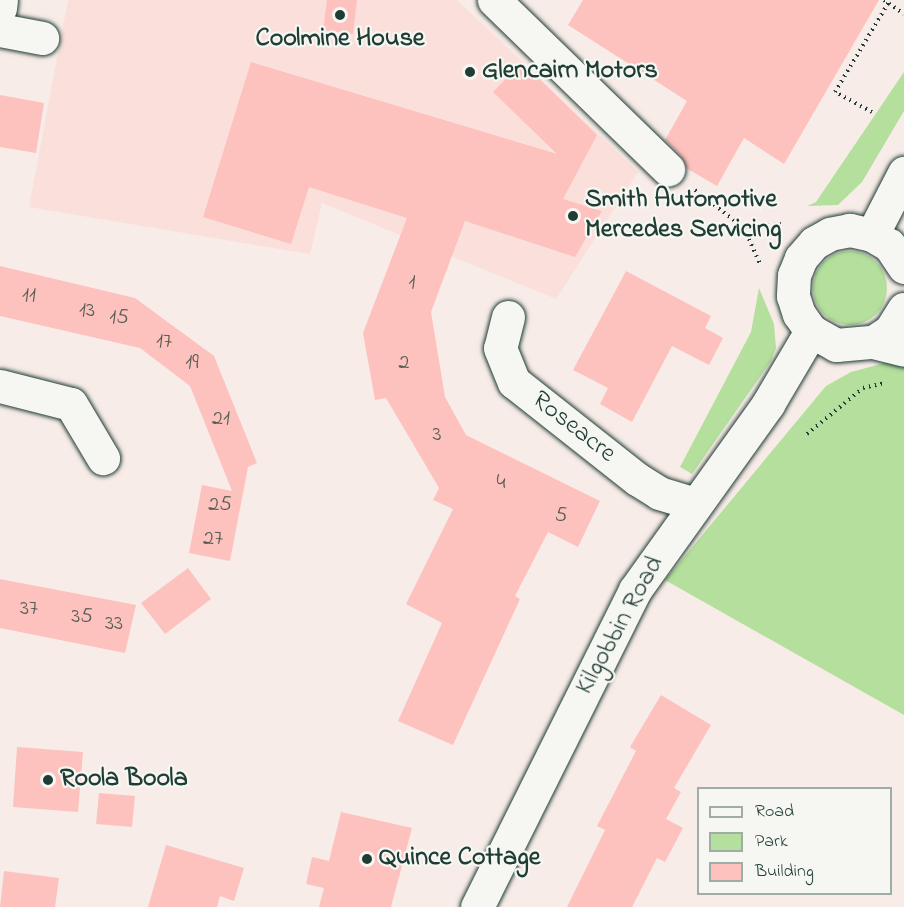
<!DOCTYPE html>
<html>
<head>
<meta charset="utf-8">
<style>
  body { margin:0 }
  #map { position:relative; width:904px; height:907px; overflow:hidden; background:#f8ece8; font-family:"Indie Flower",sans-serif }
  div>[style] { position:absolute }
  .built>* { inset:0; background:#fadfdb }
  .green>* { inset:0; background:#b4df9c }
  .round { border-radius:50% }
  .building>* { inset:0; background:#fec2be }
  .path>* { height:4px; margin-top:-2px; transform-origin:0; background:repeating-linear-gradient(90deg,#1f3d34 0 1.5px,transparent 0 6px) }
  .roads { filter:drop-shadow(0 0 2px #1f3d34) drop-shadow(0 0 2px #1f3d34) }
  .minor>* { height:33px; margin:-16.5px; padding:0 16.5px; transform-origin:16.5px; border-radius:16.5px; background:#f6f6f2 }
  .tertiary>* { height:33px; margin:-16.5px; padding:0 16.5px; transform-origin:16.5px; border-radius:16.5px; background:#f6f6f2 }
  .dots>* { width:16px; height:16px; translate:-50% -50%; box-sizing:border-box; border:3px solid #f6f6f2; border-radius:50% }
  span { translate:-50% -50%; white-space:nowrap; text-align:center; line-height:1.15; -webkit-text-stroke:4.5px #f6f6f2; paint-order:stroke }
  .number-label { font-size:22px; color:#575e56 }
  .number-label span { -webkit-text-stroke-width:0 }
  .poi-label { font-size:26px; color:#1f3d34; font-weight:700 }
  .left { translate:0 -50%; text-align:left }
  .street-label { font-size:26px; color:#1f3d34 }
  .legend { position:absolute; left:697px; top:787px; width:195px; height:108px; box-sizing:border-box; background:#f6f6f2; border:2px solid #a0aca6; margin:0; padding:8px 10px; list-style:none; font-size:18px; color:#1f3d34 }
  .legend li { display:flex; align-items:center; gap:12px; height:30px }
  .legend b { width:30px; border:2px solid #a0aca6 }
</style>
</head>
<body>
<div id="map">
  <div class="built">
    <div style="clip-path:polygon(68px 0,457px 0,638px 172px,556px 299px,322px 203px,310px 254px,29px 207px)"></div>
  </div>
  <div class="green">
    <div style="clip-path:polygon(904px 72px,904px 111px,862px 182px,838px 205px,807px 206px,816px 202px)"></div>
    <div class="round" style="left:813px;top:251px;width:74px;height:74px"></div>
    <div style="clip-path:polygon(759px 288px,774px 324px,776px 348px,771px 361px,692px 474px,680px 467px,751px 332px)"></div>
    <div style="clip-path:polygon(896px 360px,904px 360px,904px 715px,665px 580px,826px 386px,851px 372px)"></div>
  </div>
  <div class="building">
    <div style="clip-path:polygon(327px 0,357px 0,353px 34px,323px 30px)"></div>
    <div style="clip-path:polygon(583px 0,879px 0,784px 164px,744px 138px,717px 186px,686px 168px,681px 156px,665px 140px,687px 101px,568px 25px)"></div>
    <div style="clip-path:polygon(251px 62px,557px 154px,493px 92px,522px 62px,597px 135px,563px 199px,602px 211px,575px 257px,465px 221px,431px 312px,445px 397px,466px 435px,600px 501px,578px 547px,548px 532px,515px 596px,520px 599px,453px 745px,398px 721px,442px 623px,406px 604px,453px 509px,433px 500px,439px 488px,386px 398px,375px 400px,363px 333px,407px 218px,309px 187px,291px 244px,203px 217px)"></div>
    <div style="clip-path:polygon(0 95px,44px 103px,36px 153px,0 147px)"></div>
    <div style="clip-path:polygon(0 266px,135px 298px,214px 356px,257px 463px,248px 467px,230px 561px,189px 553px,202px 485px,232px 491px,190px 386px,140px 348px,0 316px)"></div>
    <div style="clip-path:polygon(626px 271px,711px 316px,705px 328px,723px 338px,709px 365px,672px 346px,632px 422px,600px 404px,608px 388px,573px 370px)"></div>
    <div style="clip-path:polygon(188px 568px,211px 599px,165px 634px,141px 603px)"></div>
    <div style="clip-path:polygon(0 579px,136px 605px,125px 653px,0 628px)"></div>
    <div style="clip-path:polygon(661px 695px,711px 725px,674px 788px,681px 792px,666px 819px,683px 828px,665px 862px,657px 858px,632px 907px,567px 907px,605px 830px,597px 826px,636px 751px,630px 747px)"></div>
    <div style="clip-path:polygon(17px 747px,83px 752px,78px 812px,13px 807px)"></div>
    <div style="clip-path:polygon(99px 793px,135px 796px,132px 827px,96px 824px)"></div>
    <div style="clip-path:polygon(341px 812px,412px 828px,391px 907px,319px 907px,324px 888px,306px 884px,312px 857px,329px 861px)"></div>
    <div style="clip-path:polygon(166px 845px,244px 868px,234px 901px,220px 896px,217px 907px,148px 907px)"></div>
    <div style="clip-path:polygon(4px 871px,59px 878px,55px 907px,0 907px)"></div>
  </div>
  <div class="path">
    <div style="left:884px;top:0;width:24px;rotate:35deg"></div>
    <div style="left:872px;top:112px;width:42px;rotate:-151.6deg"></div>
    <div style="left:835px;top:92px;width:107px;rotate:-59.1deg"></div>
    <div style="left:695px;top:190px;width:62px;rotate:37.8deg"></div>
    <div style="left:744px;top:228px;width:39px;rotate:66deg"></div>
    <div style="left:744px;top:228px;width:38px;rotate:-6deg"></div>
    <div style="left:807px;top:434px;width:72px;rotate:-39.4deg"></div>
    <div style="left:863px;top:388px;width:23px;rotate:-13deg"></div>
  </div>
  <div class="roads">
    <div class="minor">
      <div style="left:494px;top:0;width:243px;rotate:44.2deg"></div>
      <div style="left:0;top:8px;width:8px;rotate:-83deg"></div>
      <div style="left:0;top:30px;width:43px;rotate:10.8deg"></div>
      <div style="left:508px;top:317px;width:32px;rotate:104deg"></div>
      <div style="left:500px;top:348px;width:37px;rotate:68deg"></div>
      <div style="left:514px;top:382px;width:157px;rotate:38.3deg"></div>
      <div style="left:637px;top:479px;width:26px;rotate:32deg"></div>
      <div style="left:659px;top:493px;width:37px;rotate:17deg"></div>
      <div style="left:873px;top:342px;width:32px;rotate:14deg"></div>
      <div style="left:0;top:386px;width:73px;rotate:14.2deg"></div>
      <div style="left:71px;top:404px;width:63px;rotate:59.3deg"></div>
    </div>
    <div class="tertiary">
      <div style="left:872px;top:235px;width:70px;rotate:-62.7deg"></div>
      <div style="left:904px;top:267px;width:27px;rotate:-124deg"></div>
      <div style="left:889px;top:245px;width:20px;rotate:-150deg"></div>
      <div style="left:872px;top:235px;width:23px;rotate:-167deg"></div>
      <div style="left:850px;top:230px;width:20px;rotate:169deg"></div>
      <div style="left:830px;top:234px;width:18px;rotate:151deg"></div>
      <div style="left:814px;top:243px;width:20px;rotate:131deg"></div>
      <div style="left:801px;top:258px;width:18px;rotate:112deg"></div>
      <div style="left:794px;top:275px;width:21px;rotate:93deg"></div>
      <div style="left:793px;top:296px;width:19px;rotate:72deg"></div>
      <div style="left:799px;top:314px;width:21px;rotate:55deg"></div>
      <div style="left:811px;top:331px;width:29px;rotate:29deg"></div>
      <div style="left:836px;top:345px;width:37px;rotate:-5deg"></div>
      <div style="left:873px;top:342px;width:20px;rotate:-33deg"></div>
      <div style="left:890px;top:331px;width:26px;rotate:-58deg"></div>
      <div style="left:477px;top:907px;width:354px;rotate:-63.5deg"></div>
      <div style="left:635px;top:590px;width:229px;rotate:-54.4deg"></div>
      <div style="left:768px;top:404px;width:85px;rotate:-59.5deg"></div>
    </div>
  </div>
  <div class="dots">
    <div style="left:340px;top:15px;background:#1f3d34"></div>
    <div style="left:470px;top:72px;background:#1f3d34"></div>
    <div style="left:573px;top:216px;background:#1f3d34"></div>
    <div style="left:48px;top:780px;background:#1f3d34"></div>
    <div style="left:367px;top:859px;background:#1f3d34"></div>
  </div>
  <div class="number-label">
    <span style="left:412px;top:284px">1</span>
    <span style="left:29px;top:297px">11</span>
    <span style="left:87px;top:312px">13</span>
    <span style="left:119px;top:319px">15</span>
    <span style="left:164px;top:343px">17</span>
    <span style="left:192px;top:364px">19</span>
    <span style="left:404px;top:364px">2</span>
    <span style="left:221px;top:420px">21</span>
    <span style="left:437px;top:436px">3</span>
    <span style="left:501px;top:484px">4</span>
    <span style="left:220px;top:506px">25</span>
    <span style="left:561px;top:517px">5</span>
    <span style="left:213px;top:540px">27</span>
    <span style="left:29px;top:610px">37</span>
    <span style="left:82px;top:618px">35</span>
    <span style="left:114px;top:625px">33</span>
  </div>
  <div class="poi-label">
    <span style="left:340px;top:40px">Coolmine House</span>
    <span class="left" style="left:482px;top:72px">Glencairn Motors</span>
    <span class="left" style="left:585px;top:216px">Smith Automotive<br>Mercedes Servicing</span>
    <span class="left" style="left:60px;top:780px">Roola Boola</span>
    <span class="left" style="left:379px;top:859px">Quince Cottage</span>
  </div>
  <div class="street-label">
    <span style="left:573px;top:428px;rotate:38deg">Roseacre</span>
    <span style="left:621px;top:626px;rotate:-61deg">Kilgobbin Road</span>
  </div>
  <ul class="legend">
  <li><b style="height:8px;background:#f6f6f2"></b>Road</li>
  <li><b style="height:16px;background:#b4df9c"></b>Park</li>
  <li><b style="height:16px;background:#fec2be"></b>Building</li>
  </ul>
</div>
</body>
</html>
